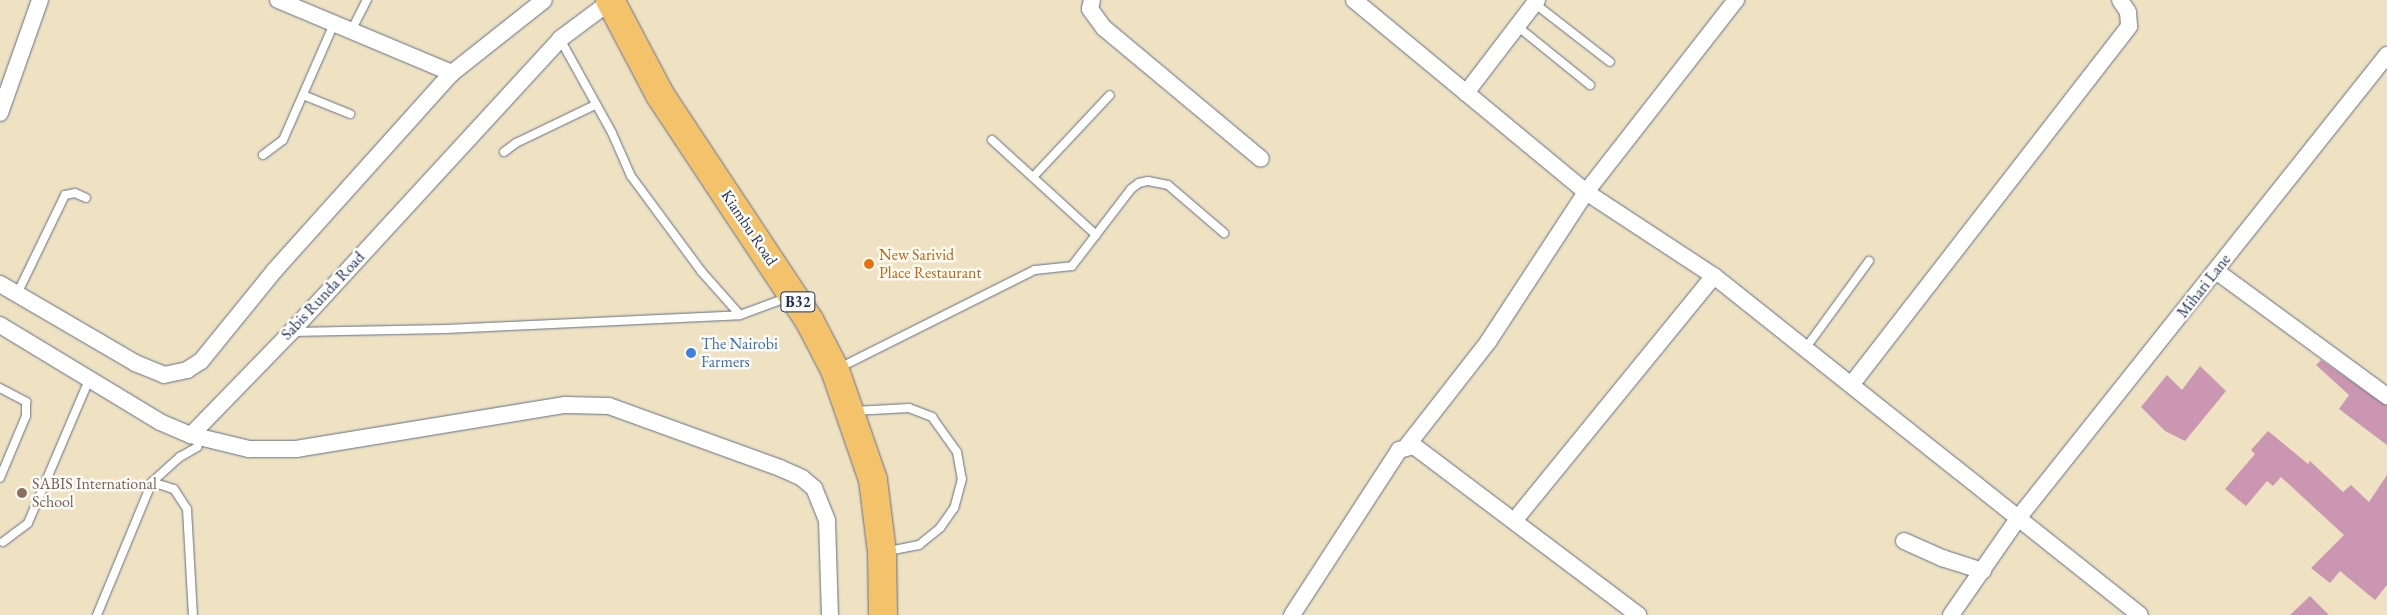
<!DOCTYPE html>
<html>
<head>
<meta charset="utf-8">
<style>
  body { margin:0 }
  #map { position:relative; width:2387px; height:615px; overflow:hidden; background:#eee2c3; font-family:"EB Garamond",serif }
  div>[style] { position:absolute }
  .building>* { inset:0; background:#ca96b1 }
  .roads { filter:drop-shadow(0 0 1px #656e81) drop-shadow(0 0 1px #656e81) }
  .lane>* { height:8px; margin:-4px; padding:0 4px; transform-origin:4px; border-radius:4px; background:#fff }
  .street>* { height:16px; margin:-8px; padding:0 8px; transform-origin:8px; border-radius:8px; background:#fff }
  .highway>* { height:28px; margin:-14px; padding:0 14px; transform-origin:14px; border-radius:14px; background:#f3c26a }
  .dots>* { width:14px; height:14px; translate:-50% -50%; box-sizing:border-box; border:2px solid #fdfcf7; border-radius:50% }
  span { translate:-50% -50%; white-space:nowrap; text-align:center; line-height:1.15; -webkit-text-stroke:5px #fdfcf7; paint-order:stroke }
  .shield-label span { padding:1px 4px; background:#fdfcf7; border:1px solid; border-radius:4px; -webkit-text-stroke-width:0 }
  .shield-label { font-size:15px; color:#1b2f5e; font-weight:700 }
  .street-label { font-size:16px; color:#1b2f5e }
  .food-label { font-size:16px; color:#c56008 }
  .left { translate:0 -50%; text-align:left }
  .shop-label { font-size:16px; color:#366cbe }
  .education-label { font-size:16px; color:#785e54 }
</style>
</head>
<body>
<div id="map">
  <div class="building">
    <div style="clip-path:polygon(2321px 360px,2387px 406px,2387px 445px,2339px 409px,2349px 395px,2316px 365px)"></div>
    <div style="clip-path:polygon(2200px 366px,2226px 391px,2185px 441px,2165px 431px,2141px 407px,2167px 375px,2182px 390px)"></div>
    <div style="clip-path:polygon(2268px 431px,2308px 464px,2310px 461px,2343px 492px,2351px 485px,2369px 502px,2387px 475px,2387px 585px,2375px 600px,2340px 571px,2330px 583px,2311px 568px,2344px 535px,2281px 477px,2273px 486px,2267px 481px,2246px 506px,2225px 489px,2255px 454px,2251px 450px)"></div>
    <div style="clip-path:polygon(2310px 596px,2329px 615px,2290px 615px)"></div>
  </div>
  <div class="roads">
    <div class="lane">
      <div style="left:1534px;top:3px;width:96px;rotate:37.8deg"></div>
      <div style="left:1517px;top:26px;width:94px;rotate:38.9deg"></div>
      <div style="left:351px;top:31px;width:35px;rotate:-63deg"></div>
      <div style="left:560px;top:39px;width:107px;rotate:61deg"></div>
      <div style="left:612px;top:133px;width:47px;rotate:66.2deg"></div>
      <div style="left:631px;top:176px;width:118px;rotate:53.6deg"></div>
      <div style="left:701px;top:271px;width:59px;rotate:48.4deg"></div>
      <div style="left:303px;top:95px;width:51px;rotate:22deg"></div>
      <div style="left:992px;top:140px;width:141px;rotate:42.4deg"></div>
      <div style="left:504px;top:152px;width:15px;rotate:-37deg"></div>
      <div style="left:516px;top:143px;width:88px;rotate:-25.7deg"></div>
      <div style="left:263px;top:155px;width:25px;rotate:-37deg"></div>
      <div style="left:283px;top:140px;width:127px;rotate:-66.3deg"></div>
      <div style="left:1033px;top:177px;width:112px;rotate:-46.8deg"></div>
      <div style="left:17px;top:294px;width:110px;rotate:-64.1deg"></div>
      <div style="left:65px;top:195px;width:10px;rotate:-11deg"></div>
      <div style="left:75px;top:193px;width:12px;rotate:24deg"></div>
      <div style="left:292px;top:332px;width:154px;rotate:-1.1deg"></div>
      <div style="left:446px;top:329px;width:294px;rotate:-2.7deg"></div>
      <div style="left:740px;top:315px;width:52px;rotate:-20.2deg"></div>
      <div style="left:1805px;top:349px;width:109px;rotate:-54deg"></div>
      <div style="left:839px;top:368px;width:219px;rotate:-26.6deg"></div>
      <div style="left:1035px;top:270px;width:37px;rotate:-6deg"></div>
      <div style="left:1072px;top:266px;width:97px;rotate:-52.5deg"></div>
      <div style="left:1131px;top:189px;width:10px;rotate:-37deg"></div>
      <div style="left:1139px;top:183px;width:9px;rotate:-13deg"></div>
      <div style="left:1148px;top:181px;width:20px;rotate:11deg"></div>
      <div style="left:1168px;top:185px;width:74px;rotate:40.6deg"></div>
      <div style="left:0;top:388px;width:30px;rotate:28deg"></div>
      <div style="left:26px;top:402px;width:14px;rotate:90deg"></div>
      <div style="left:26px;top:416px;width:67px;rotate:112.8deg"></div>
      <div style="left:854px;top:411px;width:55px;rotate:-3.1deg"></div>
      <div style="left:909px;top:408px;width:25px;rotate:21deg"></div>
      <div style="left:932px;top:417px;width:43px;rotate:54.5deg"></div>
      <div style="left:957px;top:452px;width:27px;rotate:80deg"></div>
      <div style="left:962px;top:479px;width:30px;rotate:105deg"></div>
      <div style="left:954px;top:508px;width:24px;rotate:125deg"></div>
      <div style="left:940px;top:528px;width:27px;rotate:141deg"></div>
      <div style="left:919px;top:545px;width:32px;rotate:169deg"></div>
      <div style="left:152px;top:482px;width:23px;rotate:18deg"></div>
      <div style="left:174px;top:489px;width:24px;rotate:57deg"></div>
      <div style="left:187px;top:509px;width:106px;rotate:86.8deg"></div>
      <div style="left:3px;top:542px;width:31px;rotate:-37deg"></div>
      <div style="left:28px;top:523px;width:155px;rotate:-66.9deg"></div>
      <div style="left:97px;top:615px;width:144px;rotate:-67.5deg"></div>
      <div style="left:152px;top:482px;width:38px;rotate:-42deg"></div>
      <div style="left:180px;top:457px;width:20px;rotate:-30deg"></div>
      <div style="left:197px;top:447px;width:9px;rotate:-72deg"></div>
    </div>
    <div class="street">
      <div style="left:278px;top:0;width:189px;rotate:22.8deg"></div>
      <div style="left:1092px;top:0;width:9px;rotate:103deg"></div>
      <div style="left:1090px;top:9px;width:24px;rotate:54deg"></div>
      <div style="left:1104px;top:28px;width:204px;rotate:39.8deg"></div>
      <div style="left:1354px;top:0;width:301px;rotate:39.6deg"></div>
      <div style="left:1586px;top:192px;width:153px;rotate:33.3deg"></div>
      <div style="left:1714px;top:276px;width:544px;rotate:38.51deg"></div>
      <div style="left:1466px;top:93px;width:117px;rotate:-52.6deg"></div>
      <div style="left:0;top:113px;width:120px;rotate:-70.5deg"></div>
      <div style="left:2216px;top:271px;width:212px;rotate:36.2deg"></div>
      <div style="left:0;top:284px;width:156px;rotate:30.3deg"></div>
      <div style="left:135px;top:363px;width:31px;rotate:22deg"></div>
      <div style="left:164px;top:375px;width:24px;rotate:-12deg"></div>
      <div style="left:187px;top:370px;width:17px;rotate:-33deg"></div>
      <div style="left:201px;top:361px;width:117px;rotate:-50.9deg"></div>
      <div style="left:275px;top:270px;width:265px;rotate:-48.1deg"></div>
      <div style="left:452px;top:73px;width:117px;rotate:-38.4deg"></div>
      <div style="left:0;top:325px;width:187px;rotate:31.2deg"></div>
      <div style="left:160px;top:422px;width:34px;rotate:23deg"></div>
      <div style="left:191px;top:435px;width:60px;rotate:13.6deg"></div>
      <div style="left:249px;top:449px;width:47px"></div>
      <div style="left:296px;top:449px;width:274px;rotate:-9.3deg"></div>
      <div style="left:566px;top:405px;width:43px;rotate:1.3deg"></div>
      <div style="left:609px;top:406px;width:182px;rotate:19.9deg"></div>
      <div style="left:780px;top:468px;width:24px;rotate:24deg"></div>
      <div style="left:802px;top:478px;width:16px;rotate:40deg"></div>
      <div style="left:814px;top:488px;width:35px;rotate:68deg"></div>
      <div style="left:827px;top:521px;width:94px;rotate:88.2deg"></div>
      <div style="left:1851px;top:385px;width:454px;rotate:-52.2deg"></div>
      <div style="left:2129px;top:26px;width:14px;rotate:-94deg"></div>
      <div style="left:2128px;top:12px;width:14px;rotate:-124deg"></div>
      <div style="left:191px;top:435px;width:144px;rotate:-45.8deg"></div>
      <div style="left:291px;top:332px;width:398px;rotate:-47.4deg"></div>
      <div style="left:560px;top:39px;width:64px;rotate:-36.7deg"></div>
      <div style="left:1406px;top:447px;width:133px;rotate:-52deg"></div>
      <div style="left:1488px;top:342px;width:179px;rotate:-56.8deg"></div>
      <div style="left:1586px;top:192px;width:244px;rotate:-52deg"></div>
      <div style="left:1514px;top:521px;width:316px;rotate:-50.8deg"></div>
      <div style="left:1904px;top:541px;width:42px;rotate:24.1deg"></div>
      <div style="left:1942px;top:558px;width:43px;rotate:17.6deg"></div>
      <div style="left:1292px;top:615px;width:197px;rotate:-57deg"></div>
      <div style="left:1399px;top:450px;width:16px;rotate:-15deg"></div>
      <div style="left:1414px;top:446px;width:281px;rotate:37deg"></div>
      <div style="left:1951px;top:615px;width:119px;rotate:-55.2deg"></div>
      <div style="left:2019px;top:517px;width:591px;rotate:-51.46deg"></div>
    </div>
    <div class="highway">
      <div style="left:610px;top:0;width:107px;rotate:62.2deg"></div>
      <div style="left:660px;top:95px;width:270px;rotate:56.5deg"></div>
      <div style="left:809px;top:320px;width:56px;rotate:62.5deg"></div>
      <div style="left:835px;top:370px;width:116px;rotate:70.9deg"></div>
      <div style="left:873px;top:480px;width:73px;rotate:82.9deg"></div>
      <div style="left:882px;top:552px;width:63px;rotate:89.1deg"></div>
    </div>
  </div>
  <div class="dots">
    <div style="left:869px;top:264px;background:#e8710a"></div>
    <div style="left:691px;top:353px;background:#3f7fe0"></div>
    <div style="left:22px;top:493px;background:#8d6e63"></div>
  </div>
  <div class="shield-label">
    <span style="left:798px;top:302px">B32</span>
  </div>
  <div class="street-label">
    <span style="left:749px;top:228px;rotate:56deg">Kiambu Road</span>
    <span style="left:2204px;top:286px;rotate:-52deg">Mihari Lane</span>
    <span style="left:323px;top:296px;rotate:-47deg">Sabis Runda Road</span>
  </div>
  <div class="food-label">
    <span class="left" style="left:879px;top:264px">New Sarivid<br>Place Restaurant</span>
  </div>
  <div class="shop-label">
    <span class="left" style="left:701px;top:353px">The Nairobi<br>Farmers</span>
  </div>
  <div class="education-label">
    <span class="left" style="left:32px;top:493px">SABIS International<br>School</span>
  </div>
</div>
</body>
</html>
